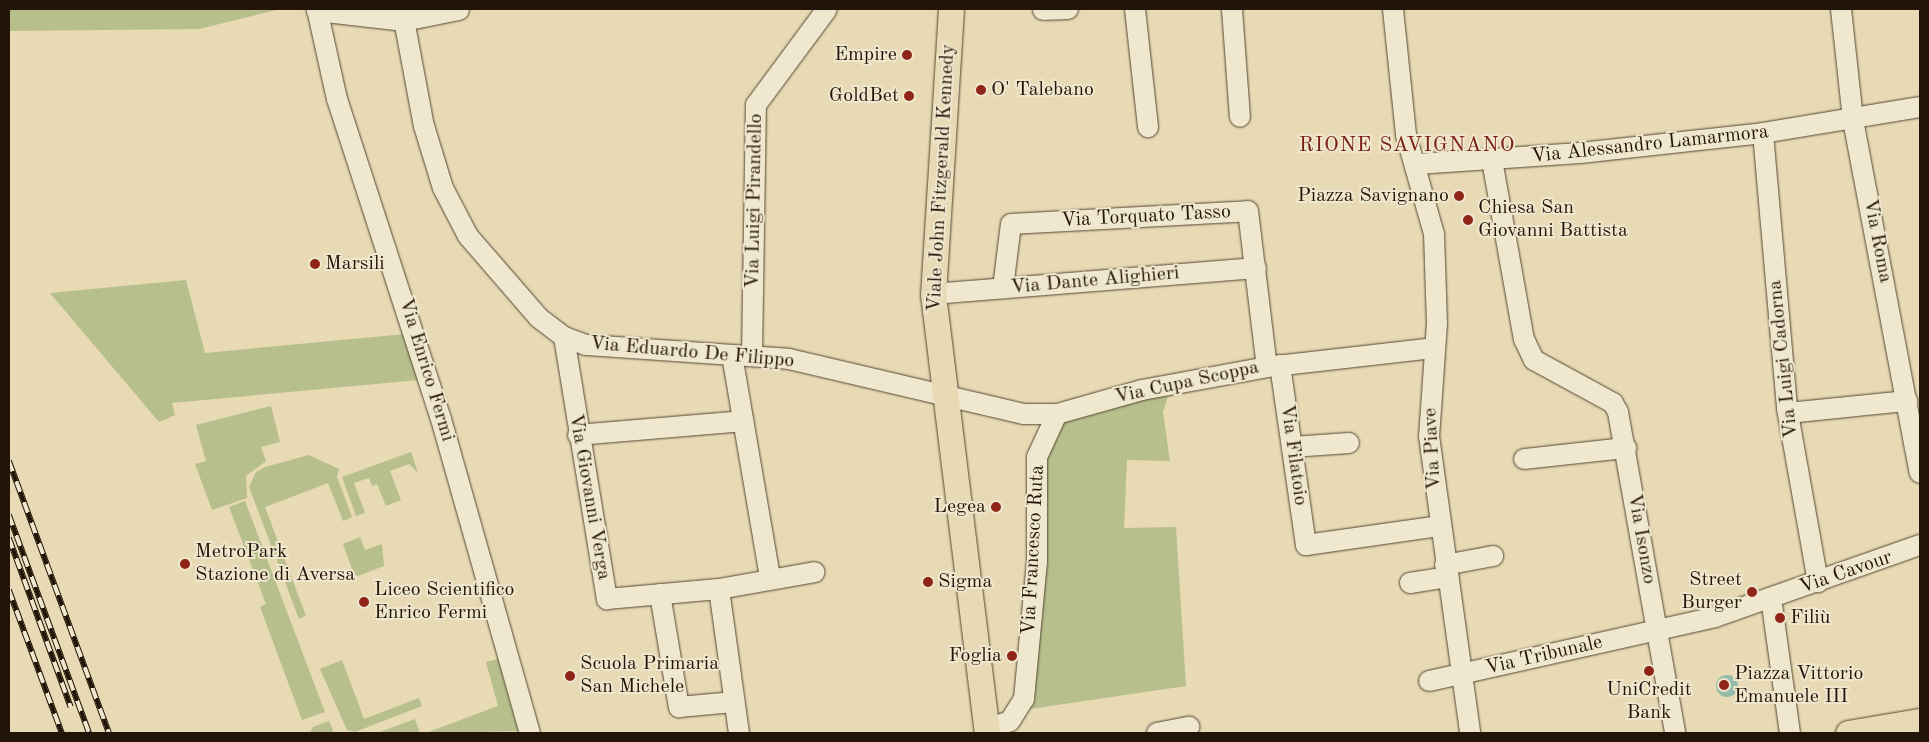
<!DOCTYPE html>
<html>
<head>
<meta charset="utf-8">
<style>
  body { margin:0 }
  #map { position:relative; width:1929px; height:742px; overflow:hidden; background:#e7dab4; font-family:"Old Standard TT",serif }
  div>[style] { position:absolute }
  .green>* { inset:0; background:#b7bf8c }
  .water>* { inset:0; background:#97bbab }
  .round { border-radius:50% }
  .roads { filter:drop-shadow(0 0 1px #544633) drop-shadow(0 0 1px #544633) }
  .minor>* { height:20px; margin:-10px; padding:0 10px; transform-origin:10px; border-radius:10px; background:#efe7ce }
  .major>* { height:25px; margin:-12.5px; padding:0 12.5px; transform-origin:12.5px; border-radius:12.5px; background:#e7dab4 }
  .rail>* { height:5.5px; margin-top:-2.75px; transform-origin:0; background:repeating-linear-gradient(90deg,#efe7ce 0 11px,#231408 0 22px); box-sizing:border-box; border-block:1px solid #231408 }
  .dots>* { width:14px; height:14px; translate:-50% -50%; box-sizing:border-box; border:2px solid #efe7ce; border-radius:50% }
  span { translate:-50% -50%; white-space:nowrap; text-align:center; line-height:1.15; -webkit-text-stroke:4px #efe7ce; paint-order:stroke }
  .poi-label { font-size:20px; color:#231408 }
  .right { translate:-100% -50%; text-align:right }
  .left { translate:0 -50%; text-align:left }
  .street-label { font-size:20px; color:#231408 }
  .neighbourhood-label { font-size:21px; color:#7a1f14; letter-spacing:1px }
  .frame { position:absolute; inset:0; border:10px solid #231408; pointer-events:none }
</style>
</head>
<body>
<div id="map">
  <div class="green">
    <div style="clip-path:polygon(9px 9px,280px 9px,199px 29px,9px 31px)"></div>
    <div style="clip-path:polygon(186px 280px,205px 353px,405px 334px,419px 380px,172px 403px,175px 415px,159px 422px,50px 293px)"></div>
    <div style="clip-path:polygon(1172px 384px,1163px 412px,1170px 461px,1127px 460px,1124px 528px,1176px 527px,1186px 686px,1030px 709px,1045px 459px,1051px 426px)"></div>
    <div style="clip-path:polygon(271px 406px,280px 442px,261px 447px,266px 461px,246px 476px,247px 498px,212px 510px,195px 464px,206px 461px,196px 425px)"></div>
    <div style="clip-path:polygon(411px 452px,418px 473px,409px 464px,390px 471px,401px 500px,386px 506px,377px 484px,372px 486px,369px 478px,354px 483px,365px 513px,356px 516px,342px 477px)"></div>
    <div style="clip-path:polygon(309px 455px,339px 469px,337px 477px,352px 517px,343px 521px,328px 483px,265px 507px,306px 616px,299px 619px,249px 487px,256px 472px,265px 467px)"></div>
    <div style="clip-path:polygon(245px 501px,325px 712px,302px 720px,260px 607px,266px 604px,229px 507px)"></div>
    <div style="clip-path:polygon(360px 537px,365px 550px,382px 544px,384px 566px,355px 577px,343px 544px)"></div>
    <div style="clip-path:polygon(498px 659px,518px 731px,426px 733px,498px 706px,486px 662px)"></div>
    <div style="clip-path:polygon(342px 660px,364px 719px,419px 698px,422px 706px,355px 732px,347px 730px,320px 669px)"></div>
    <div style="clip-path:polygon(415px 719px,420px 733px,377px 733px)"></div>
    <div style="clip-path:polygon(329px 721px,334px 733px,310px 733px,313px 727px)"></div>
  </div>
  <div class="water">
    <div class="round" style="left:1716px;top:675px;width:22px;height:22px"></div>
  </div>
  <div class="roads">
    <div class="minor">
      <div style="left:317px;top:9px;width:92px;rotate:77.5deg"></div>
      <div style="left:337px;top:99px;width:336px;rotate:72deg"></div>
      <div style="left:441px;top:419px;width:326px;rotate:74.2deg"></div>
      <div style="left:402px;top:9px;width:119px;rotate:79.4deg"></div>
      <div style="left:424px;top:126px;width:65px;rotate:73deg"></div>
      <div style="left:443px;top:188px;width:54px;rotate:62.5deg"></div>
      <div style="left:468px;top:236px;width:108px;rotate:49.1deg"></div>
      <div style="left:539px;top:318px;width:31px;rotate:37deg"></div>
      <div style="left:564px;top:337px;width:23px;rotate:20deg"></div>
      <div style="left:586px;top:345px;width:203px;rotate:3.9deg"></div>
      <div style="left:789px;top:359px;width:241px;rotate:13.2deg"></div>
      <div style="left:1024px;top:414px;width:33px"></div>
      <div style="left:1057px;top:414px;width:88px;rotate:-15.8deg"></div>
      <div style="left:1142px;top:390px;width:127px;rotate:-10.4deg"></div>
      <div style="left:1267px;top:367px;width:168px;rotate:-6.5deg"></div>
      <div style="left:1135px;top:9px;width:119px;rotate:83.7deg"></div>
      <div style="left:1232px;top:9px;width:108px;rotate:85.8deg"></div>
      <div style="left:1393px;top:9px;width:127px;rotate:84.1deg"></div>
      <div style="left:1406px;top:135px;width:103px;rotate:74.2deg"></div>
      <div style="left:1434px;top:234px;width:89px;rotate:88.1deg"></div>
      <div style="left:1437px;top:323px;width:113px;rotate:94deg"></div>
      <div style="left:1429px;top:436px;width:300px;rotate:82.1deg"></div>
      <div style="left:1841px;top:9px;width:112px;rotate:83.8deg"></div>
      <div style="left:1853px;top:120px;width:359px;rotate:79.3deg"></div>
      <div style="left:1043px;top:10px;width:25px;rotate:-2deg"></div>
      <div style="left:317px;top:11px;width:88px;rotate:6.6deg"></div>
      <div style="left:404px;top:21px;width:56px;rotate:-11.3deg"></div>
      <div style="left:1763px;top:133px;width:276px;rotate:85deg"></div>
      <div style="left:1787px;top:408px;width:177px;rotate:79.9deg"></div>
      <div style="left:1492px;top:160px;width:182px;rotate:79.9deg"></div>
      <div style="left:1524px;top:339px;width:23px;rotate:65deg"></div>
      <div style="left:1534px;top:360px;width:90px;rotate:28.6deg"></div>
      <div style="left:1613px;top:403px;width:10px;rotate:61deg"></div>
      <div style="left:1618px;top:412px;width:326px;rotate:79.9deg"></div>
      <div style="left:1417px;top:164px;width:163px;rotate:-3.9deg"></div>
      <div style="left:1580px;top:153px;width:184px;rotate:-6.2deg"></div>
      <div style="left:1763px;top:133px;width:159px;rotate:-9.4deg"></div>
      <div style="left:1003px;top:288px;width:64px;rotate:-82.9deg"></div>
      <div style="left:1011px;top:224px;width:237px;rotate:-3.1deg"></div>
      <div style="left:1248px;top:211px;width:157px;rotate:83.1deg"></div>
      <div style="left:933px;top:294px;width:324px;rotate:-4.6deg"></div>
      <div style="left:564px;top:337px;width:266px;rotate:80.7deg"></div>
      <div style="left:607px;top:599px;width:112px;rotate:-5.1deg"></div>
      <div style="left:719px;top:589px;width:97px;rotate:-10deg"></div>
      <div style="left:732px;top:355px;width:226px;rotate:80.3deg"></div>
      <div style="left:752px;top:356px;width:251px;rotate:-89.1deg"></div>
      <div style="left:756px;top:105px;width:119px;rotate:-53.5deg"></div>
      <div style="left:1280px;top:365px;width:182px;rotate:81.8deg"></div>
      <div style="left:1306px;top:545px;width:134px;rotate:-8.1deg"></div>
      <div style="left:1788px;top:413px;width:120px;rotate:-5.8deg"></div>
      <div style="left:578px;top:435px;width:166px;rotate:-4.8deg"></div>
      <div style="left:1292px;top:447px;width:57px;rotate:-4deg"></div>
      <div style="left:1524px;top:459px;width:103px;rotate:-6.2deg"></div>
      <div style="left:1445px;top:565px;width:49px;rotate:-10.6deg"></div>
      <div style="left:1410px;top:583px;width:36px;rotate:-9deg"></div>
      <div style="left:719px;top:589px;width:145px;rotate:82.1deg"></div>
      <div style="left:660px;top:594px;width:115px;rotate:80.5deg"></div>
      <div style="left:679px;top:707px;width:55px;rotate:-5.2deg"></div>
      <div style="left:1771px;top:598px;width:136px;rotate:82deg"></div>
      <div style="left:1429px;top:681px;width:293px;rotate:-12.6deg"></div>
      <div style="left:1715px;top:617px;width:217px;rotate:-19.4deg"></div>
      <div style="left:987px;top:729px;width:24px;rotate:-19deg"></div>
      <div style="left:1010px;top:721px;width:26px;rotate:-58deg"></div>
      <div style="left:1024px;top:699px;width:138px;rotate:-84.6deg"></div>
      <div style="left:1037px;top:562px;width:105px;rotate:-90deg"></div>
      <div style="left:1037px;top:457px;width:47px;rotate:-65.1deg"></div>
      <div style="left:1157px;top:733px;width:33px;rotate:-11deg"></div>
    </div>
    <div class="major">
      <div style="left:951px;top:9px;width:286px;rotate:93.6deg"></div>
      <div style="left:933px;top:294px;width:442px;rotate:83deg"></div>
      <div style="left:1848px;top:733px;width:73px;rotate:-9.5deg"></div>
    </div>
  </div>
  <div class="rail">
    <div style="left:9px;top:461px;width:290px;rotate:69.8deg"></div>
    <div style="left:9px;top:515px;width:232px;rotate:69.8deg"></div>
    <div style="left:9px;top:538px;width:180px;rotate:69.9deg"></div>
    <div style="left:9px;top:590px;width:153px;rotate:69.7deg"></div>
  </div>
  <div class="dots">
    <div style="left:907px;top:55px;background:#8f2418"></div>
    <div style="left:981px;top:90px;background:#8f2418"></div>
    <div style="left:909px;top:96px;background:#8f2418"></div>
    <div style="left:1459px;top:196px;background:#8f2418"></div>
    <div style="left:1468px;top:220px;background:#8f2418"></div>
    <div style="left:315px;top:264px;background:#8f2418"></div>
    <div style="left:996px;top:507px;background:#8f2418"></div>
    <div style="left:185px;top:564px;background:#8f2418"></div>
    <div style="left:928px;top:582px;background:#8f2418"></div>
    <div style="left:1752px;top:592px;background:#8f2418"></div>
    <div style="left:364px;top:602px;background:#8f2418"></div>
    <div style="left:1780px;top:618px;background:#8f2418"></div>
    <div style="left:1012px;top:656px;background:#8f2418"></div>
    <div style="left:1649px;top:671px;background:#8f2418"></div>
    <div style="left:570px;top:676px;background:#8f2418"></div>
    <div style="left:1724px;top:685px;background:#8f2418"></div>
  </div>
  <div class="poi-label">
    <span class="right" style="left:897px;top:55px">Empire</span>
    <span class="left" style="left:991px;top:90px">O' Talebano</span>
    <span class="right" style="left:899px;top:96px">GoldBet</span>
    <span class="right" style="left:1449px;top:196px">Piazza Savignano</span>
    <span class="left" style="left:1478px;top:220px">Chiesa San<br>Giovanni Battista</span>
    <span class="left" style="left:325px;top:264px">Marsili</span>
    <span class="right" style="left:986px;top:507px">Legea</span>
    <span class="left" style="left:195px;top:564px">MetroPark<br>Stazione di Aversa</span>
    <span class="right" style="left:1742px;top:592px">Street<br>Burger</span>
    <span class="left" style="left:938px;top:582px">Sigma</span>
    <span class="left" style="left:374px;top:602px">Liceo Scientifico<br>Enrico Fermi</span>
    <span class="left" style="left:1790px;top:618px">Filiù</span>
    <span class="right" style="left:1002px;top:656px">Foglia</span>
    <span class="left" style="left:580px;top:676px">Scuola Primaria<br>San Michele</span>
    <span class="left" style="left:1734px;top:686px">Piazza Vittorio<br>Emanuele III</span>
    <span style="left:1649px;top:702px">UniCredit<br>Bank</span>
  </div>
  <div class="street-label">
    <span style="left:1650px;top:145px;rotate:-6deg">Via Alessandro Lamarmora</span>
    <span style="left:942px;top:178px;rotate:-87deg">Viale John Fitzgerald Kennedy</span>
    <span style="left:755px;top:201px;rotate:-89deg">Via Luigi Pirandello</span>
    <span style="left:1146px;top:217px;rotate:-3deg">Via Torquato Tasso</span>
    <span style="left:1877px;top:241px;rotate:79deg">Via Roma</span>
    <span style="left:1095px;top:281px;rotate:-5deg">Via Dante Alighieri</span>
    <span style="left:692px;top:353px;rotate:5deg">Via Eduardo De Filippo</span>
    <span style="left:1784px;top:359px;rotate:-96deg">Via Luigi Cadorna</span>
    <span style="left:426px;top:370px;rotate:73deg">Via Enrico Fermi</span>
    <span style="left:1187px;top:383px;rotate:-12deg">Via Cupa Scoppa</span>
    <span style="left:1433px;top:449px;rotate:-93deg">Via Piave</span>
    <span style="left:1293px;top:455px;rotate:82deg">Via Filatoio</span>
    <span style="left:589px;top:497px;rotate:80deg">Via Giovanni Verga</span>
    <span style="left:1641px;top:539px;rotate:80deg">Via Isonzo</span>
    <span style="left:1034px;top:550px;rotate:-87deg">Via Francesco Ruta</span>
    <span style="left:1846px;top:573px;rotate:-19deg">Via Cavour</span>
    <span style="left:1544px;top:656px;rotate:-13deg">Via Tribunale</span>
  </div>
  <div class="neighbourhood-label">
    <span style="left:1407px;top:146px">RIONE SAVIGNANO</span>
  </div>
  <div class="frame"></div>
</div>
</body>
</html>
